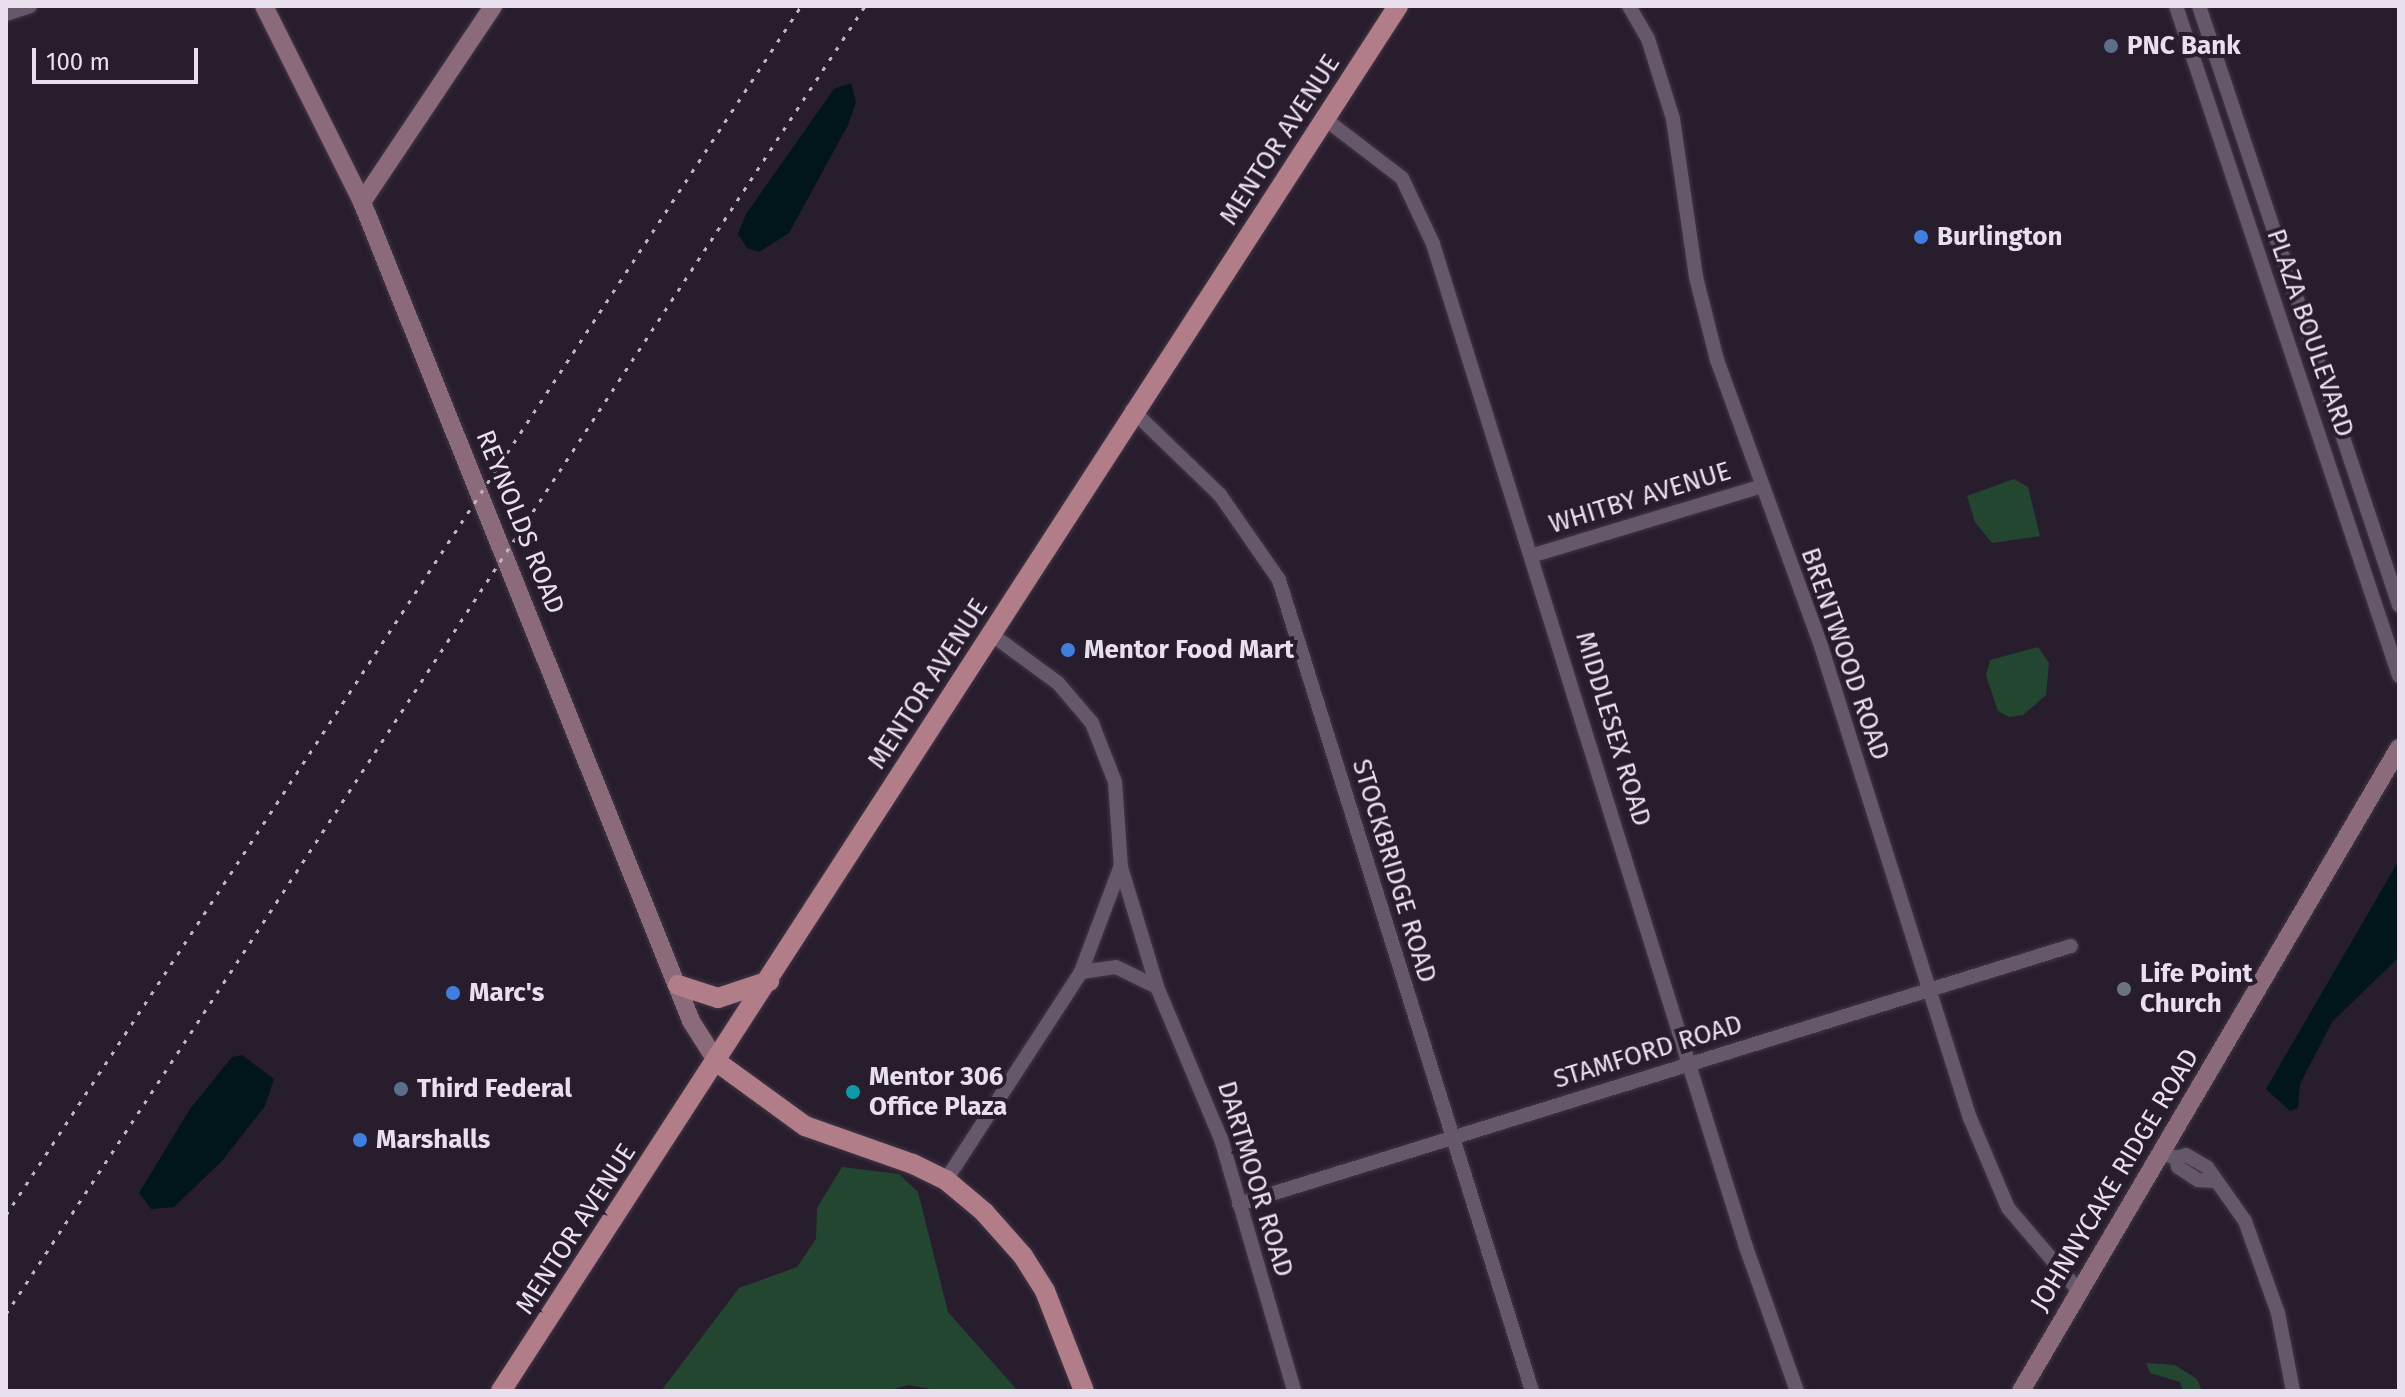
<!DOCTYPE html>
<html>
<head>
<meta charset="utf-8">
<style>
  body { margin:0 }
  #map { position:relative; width:2405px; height:1397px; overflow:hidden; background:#281d2d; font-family:"Fira Sans",sans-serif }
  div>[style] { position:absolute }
  .green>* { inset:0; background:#234631 }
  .water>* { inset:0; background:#001618 }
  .roads { filter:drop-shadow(0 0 2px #403744) drop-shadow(0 0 2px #403744) }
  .street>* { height:14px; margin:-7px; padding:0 7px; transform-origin:7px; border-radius:7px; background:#66586b }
  .secondary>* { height:18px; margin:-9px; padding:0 9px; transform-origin:9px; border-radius:9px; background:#8b6b79 }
  .primary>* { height:20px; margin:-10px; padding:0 10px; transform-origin:10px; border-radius:10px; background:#b07d88 }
  .rail>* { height:3px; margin-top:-1.5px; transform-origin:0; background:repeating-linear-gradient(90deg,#beb6c3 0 4px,transparent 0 12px) }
  .dots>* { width:22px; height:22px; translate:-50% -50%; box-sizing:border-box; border:4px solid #281d2d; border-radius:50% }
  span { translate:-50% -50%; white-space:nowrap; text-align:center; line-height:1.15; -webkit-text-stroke:8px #281d2d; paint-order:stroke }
  .poi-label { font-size:26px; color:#e8e0ec; font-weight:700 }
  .left { translate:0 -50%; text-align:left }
  .street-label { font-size:26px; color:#e8e0ec }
  .frame { position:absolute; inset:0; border:8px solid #e8e0ec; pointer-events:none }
  .scale { position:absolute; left:32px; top:48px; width:166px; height:36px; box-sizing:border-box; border:4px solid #e8e0ec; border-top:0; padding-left:10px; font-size:24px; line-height:28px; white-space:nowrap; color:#e8e0ec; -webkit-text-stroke:6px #281d2d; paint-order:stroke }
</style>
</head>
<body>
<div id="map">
  <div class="green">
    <div style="clip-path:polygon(2014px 479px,2028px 487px,2040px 536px,1992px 543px,1975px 522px,1967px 496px)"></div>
    <div style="clip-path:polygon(2038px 647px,2049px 663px,2046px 695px,2023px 715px,2009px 717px,1998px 711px,1986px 675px,1990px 660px)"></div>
    <div style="clip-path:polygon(842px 1167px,899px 1174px,918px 1192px,948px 1312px,1018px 1391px,942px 1391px,909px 1385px,886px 1391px,661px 1391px,739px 1288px,797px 1267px,816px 1239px,817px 1208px)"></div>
    <div style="clip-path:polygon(2146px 1363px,2175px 1365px,2197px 1379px,2202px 1391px,2183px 1391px,2180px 1382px,2150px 1373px)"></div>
  </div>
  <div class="water">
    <div style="clip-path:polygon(851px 83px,856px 102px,848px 125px,789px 233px,759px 252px,747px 248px,738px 234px,746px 214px,834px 89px)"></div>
    <div style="clip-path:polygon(2399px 860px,2399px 957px,2332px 1022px,2300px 1084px,2298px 1108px,2290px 1111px,2266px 1089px)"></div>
    <div style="clip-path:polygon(242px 1055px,274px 1079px,265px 1106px,222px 1161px,174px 1207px,151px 1209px,139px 1193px,190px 1109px,232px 1057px)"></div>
  </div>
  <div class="roads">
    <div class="street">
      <div style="left:1629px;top:6px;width:38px;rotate:60deg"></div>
      <div style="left:1648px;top:39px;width:84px;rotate:72.6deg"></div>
      <div style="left:1673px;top:119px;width:160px;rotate:81.7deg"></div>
      <div style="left:1696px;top:277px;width:86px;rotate:75.8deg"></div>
      <div style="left:1717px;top:360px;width:304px;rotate:70deg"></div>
      <div style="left:1821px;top:646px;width:495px;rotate:72.5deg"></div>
      <div style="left:1970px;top:1118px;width:98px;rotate:67.1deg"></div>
      <div style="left:2008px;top:1208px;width:109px;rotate:49.5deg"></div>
      <div style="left:2176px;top:6px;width:706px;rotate:71.59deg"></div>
      <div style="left:2199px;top:6px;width:632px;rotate:71.54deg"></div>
      <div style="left:6px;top:14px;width:25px;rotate:-18deg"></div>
      <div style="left:1325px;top:119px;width:97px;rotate:37.5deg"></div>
      <div style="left:1402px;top:178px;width:73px;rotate:64.8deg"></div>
      <div style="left:1433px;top:244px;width:1051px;rotate:72.67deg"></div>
      <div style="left:1746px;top:1247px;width:153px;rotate:70.5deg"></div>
      <div style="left:1132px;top:410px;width:122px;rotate:44deg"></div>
      <div style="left:1220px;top:495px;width:103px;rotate:55.2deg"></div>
      <div style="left:1279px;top:580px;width:850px;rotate:72.67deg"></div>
      <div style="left:1534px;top:555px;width:235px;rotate:-16.8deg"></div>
      <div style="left:991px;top:634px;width:83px;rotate:36.2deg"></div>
      <div style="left:1058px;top:683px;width:52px;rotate:49.6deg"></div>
      <div style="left:1092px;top:723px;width:63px;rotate:68.7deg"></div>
      <div style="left:1115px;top:782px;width:85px;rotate:86deg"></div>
      <div style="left:1121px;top:867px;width:124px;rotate:73.2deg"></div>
      <div style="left:1081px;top:972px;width:35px;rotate:-8deg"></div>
      <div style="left:1116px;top:967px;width:46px;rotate:26deg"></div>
      <div style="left:1157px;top:987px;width:165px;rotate:67.2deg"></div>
      <div style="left:1221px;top:1139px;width:262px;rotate:73.8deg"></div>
      <div style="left:2161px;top:1153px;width:16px;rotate:18deg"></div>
      <div style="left:2176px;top:1158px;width:10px;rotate:-17deg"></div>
      <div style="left:2186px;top:1155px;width:24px;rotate:30deg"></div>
      <div style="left:2207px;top:1167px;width:66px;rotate:54.9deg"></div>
      <div style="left:2245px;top:1221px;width:98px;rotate:70.3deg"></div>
      <div style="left:2278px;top:1313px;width:79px;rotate:79.1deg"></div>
      <div style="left:2176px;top:1158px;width:9px;rotate:77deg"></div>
      <div style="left:2178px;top:1167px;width:24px;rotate:33deg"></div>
      <div style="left:2198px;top:1180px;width:16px;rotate:4deg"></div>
      <div style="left:946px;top:1180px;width:248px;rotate:-57deg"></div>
      <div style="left:1081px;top:972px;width:111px;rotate:-69.4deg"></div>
      <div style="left:1239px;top:1204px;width:871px;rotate:-17.23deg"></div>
    </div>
    <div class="secondary">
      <div style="left:264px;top:6px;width:219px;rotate:63.4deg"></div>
      <div style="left:362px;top:202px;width:883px;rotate:68.11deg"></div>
      <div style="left:691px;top:1021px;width:49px;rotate:57.6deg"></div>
      <div style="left:362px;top:202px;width:236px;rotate:-56.2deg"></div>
      <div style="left:2021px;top:1391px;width:746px;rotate:-59.55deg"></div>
    </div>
    <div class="primary">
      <div style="left:678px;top:985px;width:42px;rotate:18deg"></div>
      <div style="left:718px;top:998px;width:54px;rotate:-18.4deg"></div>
      <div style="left:717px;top:1062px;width:109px;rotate:36deg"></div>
      <div style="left:805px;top:1126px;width:114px;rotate:19.4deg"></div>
      <div style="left:913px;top:1164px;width:37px;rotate:26deg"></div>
      <div style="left:946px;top:1180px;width:50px;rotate:40.1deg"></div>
      <div style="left:984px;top:1212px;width:59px;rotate:48.4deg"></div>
      <div style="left:1023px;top:1256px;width:41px;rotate:57.8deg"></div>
      <div style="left:1045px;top:1291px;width:107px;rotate:68.7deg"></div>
      <div style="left:501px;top:1391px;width:1650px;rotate:-57.07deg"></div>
    </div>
  </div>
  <div class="rail">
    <div style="left:6px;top:1215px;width:1447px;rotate:-56.67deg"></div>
    <div style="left:6px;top:1314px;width:1565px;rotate:-56.71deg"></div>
  </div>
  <div class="dots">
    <div style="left:2111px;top:46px;background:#5c6f8a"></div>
    <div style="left:1921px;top:237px;background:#3f7fe0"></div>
    <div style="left:1068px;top:650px;background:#3f7fe0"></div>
    <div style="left:2124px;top:989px;background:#6b7280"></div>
    <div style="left:453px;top:993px;background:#3f7fe0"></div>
    <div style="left:401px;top:1089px;background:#5c6f8a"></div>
    <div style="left:853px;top:1092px;background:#0f9aa8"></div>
    <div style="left:360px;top:1140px;background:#3f7fe0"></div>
  </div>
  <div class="poi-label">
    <span class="left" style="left:2127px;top:46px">PNC Bank</span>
    <span class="left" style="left:1937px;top:237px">Burlington</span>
    <span class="left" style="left:1084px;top:650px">Mentor Food Mart</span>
    <span class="left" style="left:2140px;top:989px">Life Point<br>Church</span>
    <span class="left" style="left:469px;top:993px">Marc's</span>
    <span class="left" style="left:869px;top:1092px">Mentor 306<br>Office Plaza</span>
    <span class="left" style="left:417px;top:1089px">Third Federal</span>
    <span class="left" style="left:376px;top:1140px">Marshalls</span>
  </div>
  <div class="street-label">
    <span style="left:1280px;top:140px;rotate:-57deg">MENTOR AVENUE</span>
    <span style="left:2310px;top:333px;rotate:71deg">PLAZA BOULEVARD</span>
    <span style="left:1640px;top:498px;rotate:-17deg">WHITBY AVENUE</span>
    <span style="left:520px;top:522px;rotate:68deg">REYNOLDS ROAD</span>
    <span style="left:1845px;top:654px;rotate:71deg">BRENTWOOD ROAD</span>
    <span style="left:928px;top:684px;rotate:-57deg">MENTOR AVENUE</span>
    <span style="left:1613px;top:729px;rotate:73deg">MIDDLESEX ROAD</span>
    <span style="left:1394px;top:871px;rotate:73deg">STOCKBRIDGE ROAD</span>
    <span style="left:1648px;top:1052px;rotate:-17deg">STAMFORD ROAD</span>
    <span style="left:1255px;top:1179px;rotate:73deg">DARTMOOR ROAD</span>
    <span style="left:2115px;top:1180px;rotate:-59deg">JOHNNYCAKE RIDGE ROAD</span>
    <span style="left:576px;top:1229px;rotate:-57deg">MENTOR AVENUE</span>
  </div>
  <div class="frame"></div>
  <div class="scale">100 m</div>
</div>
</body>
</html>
